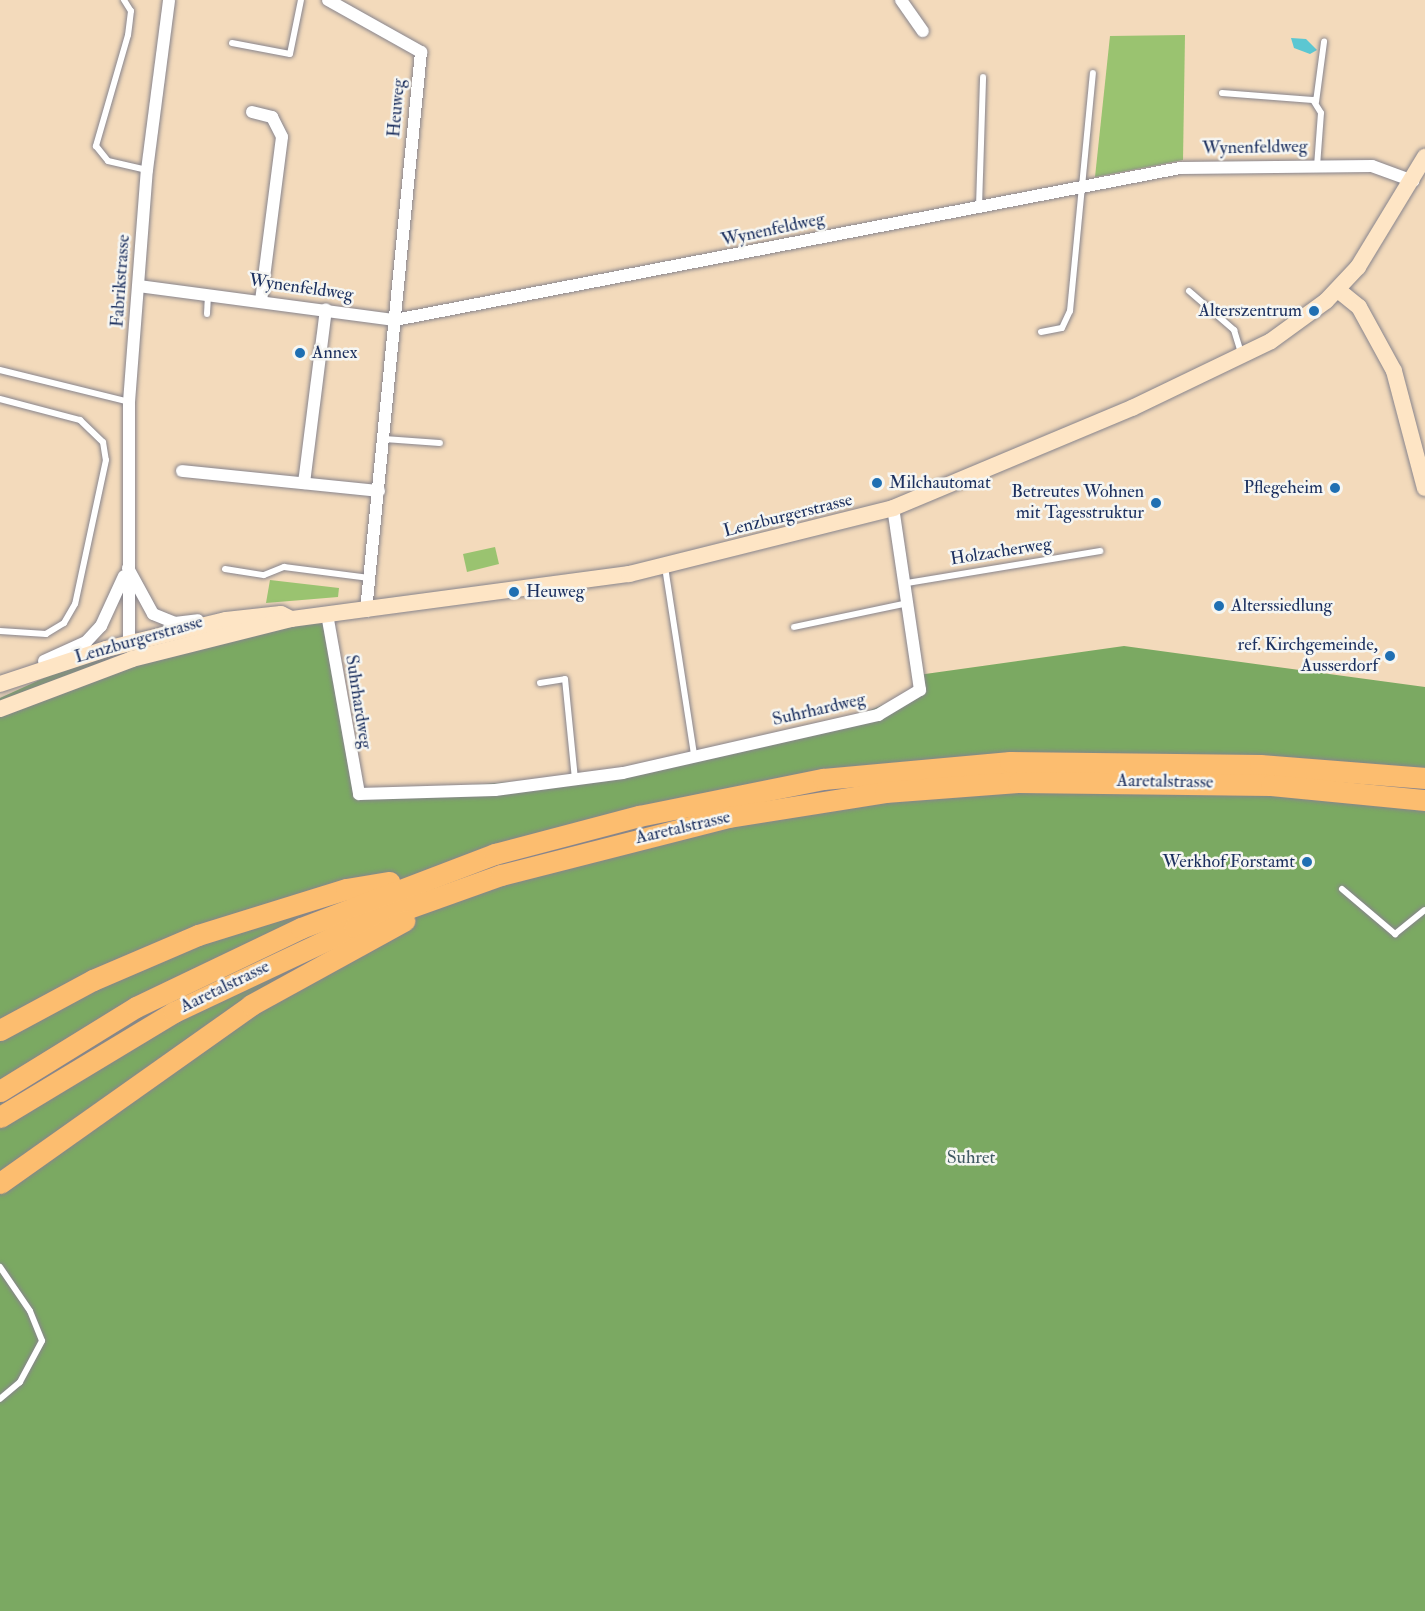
<!DOCTYPE html>
<html>
<head>
<meta charset="utf-8">
<style>
  body { margin:0 }
  #map { position:relative; width:1425px; height:1611px; overflow:hidden; background:#f3dabb; font-family:"IM FELL Double Pica",serif }
  div>[style] { position:absolute }
  .green>* { inset:0; background:#9ac370 }
  .forest>* { inset:0; background:#7ba962 }
  .water>* { inset:0; background:#5bc7d2 }
  .roads { filter:drop-shadow(0 0 2px #87848c) drop-shadow(0 0 2px #87848c) }
  .service>* { height:6px; margin:-3px; padding:0 3px; transform-origin:3px; border-radius:3px; background:#fff }
  .minor>* { height:12px; margin:-6px; padding:0 6px; transform-origin:6px; border-radius:6px; background:#fff }
  .secondary>* { height:16px; margin:-8px; padding:0 8px; transform-origin:8px; border-radius:8px; background:#fee5c5 }
  .motorway>* { height:21px; margin:-10.5px; padding:0 10.5px; transform-origin:10.5px; border-radius:10.5px; background:#fcbd6f }
  .dots>* { width:16px; height:16px; translate:-50% -50%; box-sizing:border-box; border:3px solid #f6f6f2; border-radius:50% }
  span { translate:-50% -50%; white-space:nowrap; text-align:center; line-height:1.15; -webkit-text-stroke:5px #f6f6f2; paint-order:stroke }
  .street-label { font-size:18px; color:#1b2f5e }
  .poi-label { font-size:18px; color:#1b2f5e }
  .right { translate:-100% -50%; text-align:right }
  .left { translate:0 -50%; text-align:left }
  .park-label { font-size:18px; color:#415b63 }
</style>
</head>
<body>
<div id="map">
  <div class="green">
    <div style="clip-path:polygon(1185px 35px,1183px 160px,1095px 177px,1110px 36px)"></div>
    <div style="clip-path:polygon(495px 547px,499px 564px,467px 572px,463px 554px)"></div>
    <div style="clip-path:polygon(270px 580px,339px 588px,338px 597px,266px 603px)"></div>
  </div>
  <div class="forest">
    <div style="clip-path:polygon(327px 614px,359px 794px,623px 773px,827px 728px,919px 690px,918px 675px,1124px 646px,1425px 687px,1425px 1611px,0 1611px,0 698px,55px 673px,126px 652px)"></div>
  </div>
  <div class="water">
    <div style="clip-path:polygon(1291px 38px,1306px 39px,1317px 50px,1310px 54px,1294px 48px)"></div>
  </div>
  <div class="roads">
    <div class="service">
      <div style="left:124px;top:0;width:13px;rotate:58deg"></div>
      <div style="left:131px;top:11px;width:24px;rotate:97deg"></div>
      <div style="left:128px;top:35px;width:116px;rotate:106.1deg"></div>
      <div style="left:96px;top:146px;width:19px;rotate:51deg"></div>
      <div style="left:108px;top:161px;width:40px;rotate:13deg"></div>
      <div style="left:232px;top:43px;width:59px;rotate:10.7deg"></div>
      <div style="left:290px;top:54px;width:55px;rotate:-78.5deg"></div>
      <div style="left:1222px;top:93px;width:91px;rotate:4.4deg"></div>
      <div style="left:1313px;top:100px;width:15px;rotate:58deg"></div>
      <div style="left:1321px;top:113px;width:53px;rotate:94.3deg"></div>
      <div style="left:1316px;top:102px;width:61px;rotate:-82.4deg"></div>
      <div style="left:979px;top:207px;width:130px;rotate:-88.2deg"></div>
      <div style="left:1189px;top:291px;width:60px;rotate:40.9deg"></div>
      <div style="left:1234px;top:330px;width:24px;rotate:73deg"></div>
      <div style="left:207px;top:314px;width:20px;rotate:-87deg"></div>
      <div style="left:1041px;top:332px;width:21px;rotate:-11deg"></div>
      <div style="left:1062px;top:328px;width:19px;rotate:-65deg"></div>
      <div style="left:1070px;top:311px;width:239px;rotate:-84.5deg"></div>
      <div style="left:0;top:370px;width:133px;rotate:13.9deg"></div>
      <div style="left:0;top:399px;width:83px;rotate:14.7deg"></div>
      <div style="left:80px;top:420px;width:32px;rotate:44deg"></div>
      <div style="left:103px;top:442px;width:18px;rotate:81deg"></div>
      <div style="left:106px;top:460px;width:147px;rotate:102.1deg"></div>
      <div style="left:75px;top:604px;width:22px;rotate:120deg"></div>
      <div style="left:64px;top:623px;width:21px;rotate:149deg"></div>
      <div style="left:46px;top:634px;width:46px;rotate:-176.3deg"></div>
      <div style="left:384px;top:439px;width:56px;rotate:4.1deg"></div>
      <div style="left:665px;top:567px;width:190px;rotate:81.2deg"></div>
      <div style="left:225px;top:569px;width:39px;rotate:9deg"></div>
      <div style="left:264px;top:575px;width:22px;rotate:-22deg"></div>
      <div style="left:284px;top:567px;width:86px;rotate:7.4deg"></div>
      <div style="left:907px;top:583px;width:196px;rotate:-9.4deg"></div>
      <div style="left:794px;top:627px;width:116px;rotate:-11.9deg"></div>
      <div style="left:540px;top:683px;width:25px;rotate:-9deg"></div>
      <div style="left:565px;top:679px;width:100px;rotate:84.3deg"></div>
      <div style="left:1342px;top:889px;width:70px;rotate:40.3deg"></div>
      <div style="left:1395px;top:934px;width:38px;rotate:-39deg"></div>
      <div style="left:0;top:1267px;width:53px;rotate:55.7deg"></div>
      <div style="left:30px;top:1311px;width:32px;rotate:68deg"></div>
      <div style="left:42px;top:1341px;width:47px;rotate:118.2deg"></div>
      <div style="left:20px;top:1382px;width:26px;rotate:140deg"></div>
    </div>
    <div class="minor">
      <div style="left:328px;top:0;width:107px;rotate:29.2deg"></div>
      <div style="left:421px;top:52px;width:562px;rotate:95.62deg"></div>
      <div style="left:901px;top:0;width:38px;rotate:55deg"></div>
      <div style="left:252px;top:112px;width:21px;rotate:14deg"></div>
      <div style="left:272px;top:117px;width:22px;rotate:63deg"></div>
      <div style="left:282px;top:137px;width:164px;rotate:97.3deg"></div>
      <div style="left:139px;top:286px;width:258px;rotate:7.6deg"></div>
      <div style="left:395px;top:320px;width:800px;rotate:-10.96deg"></div>
      <div style="left:1180px;top:168px;width:192px;rotate:-0.6deg"></div>
      <div style="left:1372px;top:166px;width:44px;rotate:20.1deg"></div>
      <div style="left:182px;top:471px;width:198px;rotate:5.8deg"></div>
      <div style="left:304px;top:483px;width:175px;rotate:-82.8deg"></div>
      <div style="left:128px;top:568px;width:52px;rotate:61.5deg"></div>
      <div style="left:153px;top:614px;width:24px;rotate:22deg"></div>
      <div style="left:175px;top:623px;width:23px;rotate:-7deg"></div>
      <div style="left:327px;top:614px;width:183px;rotate:79.9deg"></div>
      <div style="left:359px;top:794px;width:136px;rotate:-1.7deg"></div>
      <div style="left:495px;top:790px;width:129px;rotate:-7.6deg"></div>
      <div style="left:623px;top:773px;width:262px;rotate:-12.8deg"></div>
      <div style="left:878px;top:715px;width:49px;rotate:-30.8deg"></div>
      <div style="left:920px;top:690px;width:184px;rotate:-98.4deg"></div>
      <div style="left:129px;top:643px;width:241px;rotate:-90deg"></div>
      <div style="left:129px;top:402px;width:233px;rotate:-85.6deg"></div>
      <div style="left:147px;top:170px;width:171px;rotate:-82.6deg"></div>
      <div style="left:44px;top:661px;width:46px;rotate:-24.3deg"></div>
      <div style="left:86px;top:642px;width:22px;rotate:-47deg"></div>
      <div style="left:101px;top:626px;width:55px;rotate:-65.3deg"></div>
    </div>
    <div class="secondary">
      <div style="left:1338px;top:290px;width:27px;rotate:39deg"></div>
      <div style="left:1359px;top:307px;width:73px;rotate:61.3deg"></div>
      <div style="left:1394px;top:371px;width:121px;rotate:75.2deg"></div>
      <div style="left:0;top:684px;width:112px;rotate:-18.3deg"></div>
      <div style="left:106px;top:649px;width:123px;rotate:-13.6deg"></div>
      <div style="left:226px;top:620px;width:55px;rotate:-6.2deg"></div>
      <div style="left:281px;top:614px;width:11px;rotate:27deg"></div>
      <div style="left:0;top:709px;width:141px;rotate:-20.7deg"></div>
      <div style="left:132px;top:659px;width:164px;rotate:-14.1deg"></div>
      <div style="left:291px;top:619px;width:341px;rotate:-7.6deg"></div>
      <div style="left:629px;top:574px;width:272px;rotate:-14deg"></div>
      <div style="left:893px;top:508px;width:259px;rotate:-22.7deg"></div>
      <div style="left:1132px;top:408px;width:154px;rotate:-25.7deg"></div>
      <div style="left:1271px;top:341px;width:68px;rotate:-36deg"></div>
      <div style="left:1326px;top:301px;width:47px;rotate:-46.7deg"></div>
      <div style="left:1358px;top:267px;width:129px;rotate:-58.7deg"></div>
    </div>
    <div class="motorway">
      <div style="left:0;top:1030px;width:106px;rotate:-28.3deg"></div>
      <div style="left:93px;top:980px;width:114px;rotate:-23.2deg"></div>
      <div style="left:198px;top:935px;width:155px;rotate:-17.3deg"></div>
      <div style="left:346px;top:889px;width:44px;rotate:-9.2deg"></div>
      <div style="left:0;top:1091px;width:160px;rotate:-31.7deg"></div>
      <div style="left:136px;top:1007px;width:183px;rotate:-25.6deg"></div>
      <div style="left:301px;top:928px;width:208px;rotate:-20.9deg"></div>
      <div style="left:495px;top:854px;width:149px;rotate:-14.8deg"></div>
      <div style="left:639px;top:816px;width:188px;rotate:-11.4deg"></div>
      <div style="left:823px;top:779px;width:188px;rotate:-5.2deg"></div>
      <div style="left:1010px;top:762px;width:250px;rotate:0.7deg"></div>
      <div style="left:1260px;top:765px;width:166px;rotate:4.5deg"></div>
      <div style="left:0;top:1117px;width:203px;rotate:-31.1deg"></div>
      <div style="left:174px;top:1012px;width:200px;rotate:-25.2deg"></div>
      <div style="left:355px;top:927px;width:155px;rotate:-19.6deg"></div>
      <div style="left:501px;top:875px;width:235px;rotate:-14.3deg"></div>
      <div style="left:729px;top:817px;width:158px;rotate:-9.1deg"></div>
      <div style="left:885px;top:792px;width:133px;rotate:-4.3deg"></div>
      <div style="left:1018px;top:782px;width:253px;rotate:0.7deg"></div>
      <div style="left:1271px;top:785px;width:155px;rotate:5.6deg"></div>
      <div style="left:0;top:1183px;width:308px;rotate:-35.3deg"></div>
      <div style="left:251px;top:1005px;width:175px;rotate:-28.8deg"></div>
    </div>
  </div>
  <div class="dots">
    <div style="left:1314px;top:311px;background:#1f6fb2"></div>
    <div style="left:300px;top:353px;background:#1f6fb2"></div>
    <div style="left:877px;top:483px;background:#1f6fb2"></div>
    <div style="left:1335px;top:488px;background:#1f6fb2"></div>
    <div style="left:1156px;top:503px;background:#1f6fb2"></div>
    <div style="left:514px;top:592px;background:#1f6fb2"></div>
    <div style="left:1219px;top:606px;background:#1f6fb2"></div>
    <div style="left:1390px;top:656px;background:#1f6fb2"></div>
    <div style="left:1307px;top:862px;background:#1f6fb2"></div>
  </div>
  <div class="street-label">
    <span style="left:397px;top:108px;rotate:-85deg">Heuweg</span>
    <span style="left:1255px;top:148px;rotate:-1deg">Wynenfeldweg</span>
    <span style="left:773px;top:230px;rotate:-12deg">Wynenfeldweg</span>
    <span style="left:121px;top:281px;rotate:-86deg">Fabrikstrasse</span>
    <span style="left:301px;top:288px;rotate:8deg">Wynenfeldweg</span>
    <span style="left:788px;top:516px;rotate:-14deg">Lenzburgerstrasse</span>
    <span style="left:1001px;top:552px;rotate:-9deg">Holzacherweg</span>
    <span style="left:139px;top:640px;rotate:-16deg">Lenzburgerstrasse</span>
    <span style="left:358px;top:702px;rotate:81deg">Suhrhardweg</span>
    <span style="left:819px;top:710px;rotate:-13deg">Suhrhardweg</span>
    <span style="left:1165px;top:782px;rotate:1deg">Aaretalstrasse</span>
    <span style="left:683px;top:828px;rotate:-13deg">Aaretalstrasse</span>
    <span style="left:225px;top:987px;rotate:-26deg">Aaretalstrasse</span>
  </div>
  <div class="poi-label">
    <span class="right" style="left:1302px;top:311px">Alterszentrum</span>
    <span class="left" style="left:312px;top:353px">Annex</span>
    <span class="left" style="left:889px;top:483px">Milchautomat</span>
    <span class="right" style="left:1323px;top:488px">Pflegeheim</span>
    <span class="right" style="left:1144px;top:503px">Betreutes Wohnen<br>mit Tagesstruktur</span>
    <span class="left" style="left:526px;top:592px">Heuweg</span>
    <span class="left" style="left:1231px;top:606px">Alterssiedlung</span>
    <span class="right" style="left:1378px;top:656px">ref. Kirchgemeinde,<br>Ausserdorf</span>
    <span class="right" style="left:1295px;top:862px">Werkhof Forstamt</span>
  </div>
  <div class="park-label">
    <span style="left:971px;top:1158px">Suhret</span>
  </div>
</div>
</body>
</html>
